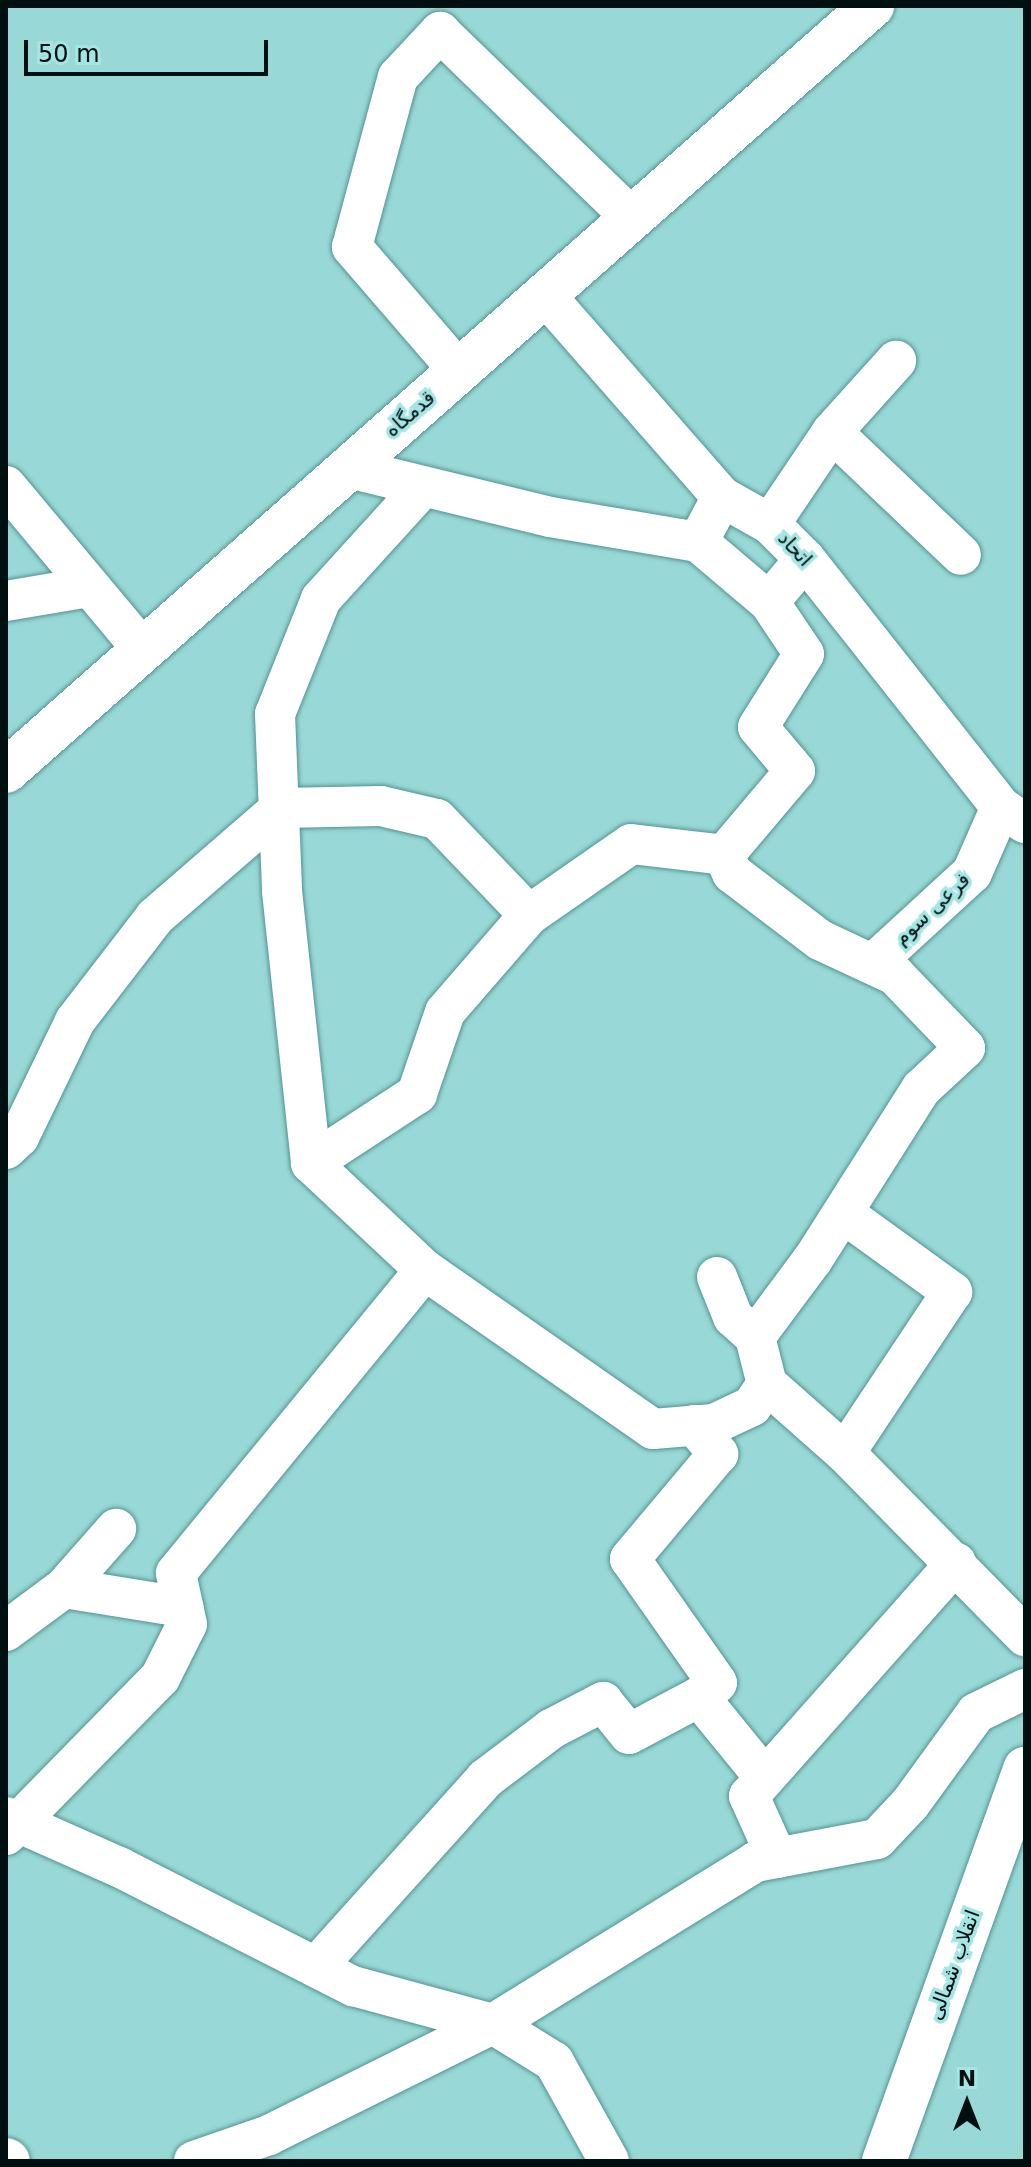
<!DOCTYPE html>
<html>
<head>
<meta charset="utf-8">
<style>
  body { margin:0 }
  #map { position:relative; width:1031px; height:2167px; overflow:hidden; background:#98d9d7; font-family:"DejaVu Sans","Noto Naskh Arabic",sans-serif }
  div>[style] { position:absolute }
  .roads { filter:drop-shadow(0 0 2px #549392) drop-shadow(0 0 2px #549392) }
  .street>* { height:40px; margin:-20px; padding:0 20px; transform-origin:20px; border-radius:20px; background:#fff }
  .secondary>* { height:44px; margin:-22px; padding:0 22px; transform-origin:22px; border-radius:22px; background:#fff }
  span { translate:-50% -50%; white-space:nowrap; text-align:center; line-height:1.15; -webkit-text-stroke:7px #a5e6e4; paint-order:stroke }
  .street-label { font-size:20px; color:#000f0f }
  .frame { position:absolute; inset:0; border:8px solid #000f0f; pointer-events:none }
  .north { position:absolute; left:927px; top:2063px; width:80px; height:80px; -webkit-text-stroke:6px #a5e6e4; paint-order:stroke; rotate:0deg; font-size:22px; font-weight:700; line-height:32px; text-align:center; color:#000f0f }
  .north::after { content:''; display:block; margin:auto; width:28px; height:36px; background:#000f0f; clip-path:polygon(50% 0,100% 100%,50% 72%,0 100%) }
  .scale { position:absolute; left:24px; top:40px; width:244px; height:36px; box-sizing:border-box; border:4px solid #000f0f; border-top:0; padding-left:10px; font-size:24px; line-height:28px; white-space:nowrap; color:#000f0f; -webkit-text-stroke:6px #a5e6e4; paint-order:stroke }
</style>
</head>
<body>
<div id="map">
  <div class="roads">
    <div class="street">
      <div style="left:545px;top:295px;width:269px;rotate:48.8deg"></div>
      <div style="left:722px;top:497px;width:55px;rotate:29.4deg"></div>
      <div style="left:770px;top:524px;width:49px;rotate:45deg"></div>
      <div style="left:805px;top:559px;width:316px;rotate:51.7deg"></div>
      <div style="left:1001px;top:807px;width:29px;rotate:34deg"></div>
      <div style="left:459px;top:371px;width:164px;rotate:-130.8deg"></div>
      <div style="left:352px;top:247px;width:176px;rotate:-74.9deg"></div>
      <div style="left:398px;top:77px;width:62px;rotate:-47deg"></div>
      <div style="left:440px;top:32px;width:267px;rotate:44.1deg"></div>
      <div style="left:832px;top:432px;width:178px;rotate:43.6deg"></div>
      <div style="left:349px;top:468px;width:207px;rotate:13.7deg"></div>
      <div style="left:550px;top:517px;width:150px;rotate:9.6deg"></div>
      <div style="left:698px;top:542px;width:51px;rotate:-61.9deg"></div>
      <div style="left:6px;top:486px;width:214px;rotate:50.1deg"></div>
      <div style="left:421px;top:489px;width:149px;rotate:132.3deg"></div>
      <div style="left:321px;top:599px;width:124px;rotate:111.8deg"></div>
      <div style="left:275px;top:714px;width:177px;rotate:87.7deg"></div>
      <div style="left:282px;top:891px;width:274px;rotate:83.9deg"></div>
      <div style="left:311px;top:1163px;width:156px;rotate:43.2deg"></div>
      <div style="left:425px;top:1270px;width:278px;rotate:34.9deg"></div>
      <div style="left:653px;top:1429px;width:61px;rotate:-4.7deg"></div>
      <div style="left:714px;top:1424px;width:42px;rotate:-25.3deg"></div>
      <div style="left:752px;top:1406px;width:27px;rotate:-56deg"></div>
      <div style="left:767px;top:1384px;width:104px;rotate:41.5deg"></div>
      <div style="left:845px;top:1453px;width:257px;rotate:45.5deg"></div>
      <div style="left:770px;top:524px;width:111px;rotate:-56deg"></div>
      <div style="left:832px;top:432px;width:96px;rotate:-48deg"></div>
      <div style="left:698px;top:542px;width:93px;rotate:40.2deg"></div>
      <div style="left:6px;top:601px;width:84px;rotate:-9.6deg"></div>
      <div style="left:724px;top:855px;width:20px;rotate:66deg"></div>
      <div style="left:732px;top:873px;width:111px;rotate:37.3deg"></div>
      <div style="left:820px;top:940px;width:83px;rotate:25deg"></div>
      <div style="left:895px;top:975px;width:101px;rotate:46.2deg"></div>
      <div style="left:965px;top:1048px;width:60px;rotate:137deg"></div>
      <div style="left:921px;top:1089px;width:201px;rotate:122.4deg"></div>
      <div style="left:813px;top:1259px;width:97px;rotate:126.6deg"></div>
      <div style="left:755px;top:1337px;width:49px;rotate:75.7deg"></div>
      <div style="left:529px;top:915px;width:124px;rotate:-34.8deg"></div>
      <div style="left:631px;top:844px;width:94px;rotate:6.7deg"></div>
      <div style="left:724px;top:855px;width:110px;rotate:-49.8deg"></div>
      <div style="left:795px;top:771px;width:57px;rotate:-130.1deg"></div>
      <div style="left:758px;top:727px;width:86px;rotate:-57.8deg"></div>
      <div style="left:804px;top:654px;width:63px;rotate:-123.9deg"></div>
      <div style="left:769px;top:602px;width:56px;rotate:-50.1deg"></div>
      <div style="left:874px;top:963px;width:133px;rotate:-42.6deg"></div>
      <div style="left:972px;top:873px;width:72px;rotate:-66.3deg"></div>
      <div style="left:6px;top:1149px;width:18px;rotate:-43deg"></div>
      <div style="left:19px;top:1137px;width:129px;rotate:-64.2deg"></div>
      <div style="left:75px;top:1021px;width:131px;rotate:-52.4deg"></div>
      <div style="left:155px;top:917px;width:167px;rotate:-40.9deg"></div>
      <div style="left:281px;top:808px;width:100px;rotate:-1.1deg"></div>
      <div style="left:381px;top:806px;width:57px;rotate:13.1deg"></div>
      <div style="left:437px;top:819px;width:133px;rotate:46.2deg"></div>
      <div style="left:529px;top:915px;width:128px;rotate:130.9deg"></div>
      <div style="left:445px;top:1012px;width:87px;rotate:108.9deg"></div>
      <div style="left:417px;top:1094px;width:126px;rotate:146.9deg"></div>
      <div style="left:843px;top:1213px;width:135px;rotate:35.9deg"></div>
      <div style="left:952px;top:1292px;width:193px;rotate:123.6deg"></div>
      <div style="left:717px;top:1277px;width:43px;rotate:68.2deg"></div>
      <div style="left:733px;top:1317px;width:30px;rotate:42deg"></div>
      <div style="left:694px;top:1425px;width:38px;rotate:50deg"></div>
      <div style="left:718px;top:1454px;width:137px;rotate:130deg"></div>
      <div style="left:630px;top:1559px;width:151px;rotate:54.9deg"></div>
      <div style="left:717px;top:1683px;width:23px;rotate:142deg"></div>
      <div style="left:699px;top:1697px;width:104px;rotate:50.8deg"></div>
      <div style="left:64px;top:1588px;width:79px;rotate:-48.6deg"></div>
      <div style="left:6px;top:1631px;width:72px;rotate:-36.6deg"></div>
      <div style="left:64px;top:1588px;width:121px;rotate:9.1deg"></div>
      <div style="left:6px;top:1817px;width:124px;rotate:23.9deg"></div>
      <div style="left:119px;top:1867px;width:263px;rotate:27deg"></div>
      <div style="left:353px;top:1986px;width:145px;rotate:15.2deg"></div>
      <div style="left:493px;top:2024px;width:72px;rotate:31.9deg"></div>
      <div style="left:554px;top:2062px;width:113px;rotate:60.9deg"></div>
      <div style="left:6px;top:1835px;width:220px;rotate:-45.6deg"></div>
      <div style="left:160px;top:1678px;width:60px;rotate:-63.4deg"></div>
      <div style="left:187px;top:1624px;width:52px;rotate:-102.2deg"></div>
      <div style="left:176px;top:1573px;width:392px;rotate:-50.6deg"></div>
      <div style="left:777px;top:1858px;width:68px;rotate:-114.3deg"></div>
      <div style="left:749px;top:1796px;width:312px;rotate:-48.4deg"></div>
      <div style="left:316px;top:1967px;width:253px;rotate:-48deg"></div>
      <div style="left:485px;top:1779px;width:83px;rotate:-37.1deg"></div>
      <div style="left:551px;top:1729px;width:59px;rotate:-27.4deg"></div>
      <div style="left:603px;top:1702px;width:41px;rotate:50.9deg"></div>
      <div style="left:629px;top:1734px;width:79px;rotate:-27.9deg"></div>
      <div style="left:194px;top:2161px;width:79px;rotate:-19.1deg"></div>
      <div style="left:269px;top:2135px;width:250px;rotate:-26.4deg"></div>
      <div style="left:493px;top:2024px;width:308px;rotate:-31.7deg"></div>
      <div style="left:755px;top:1862px;width:124px;rotate:-10.7deg"></div>
      <div style="left:877px;top:1839px;width:48px;rotate:-46.7deg"></div>
      <div style="left:910px;top:1804px;width:112px;rotate:-54deg"></div>
      <div style="left:976px;top:1713px;width:55px;rotate:-26.1deg"></div>
    </div>
    <div class="secondary">
      <div style="left:6px;top:771px;width:1156px;rotate:-41.46deg"></div>
      <div style="left:6px;top:2160px;width:2px;rotate:27deg"></div>
      <div style="left:884px;top:2161px;width:417px;rotate:-70.2deg"></div>
    </div>
  </div>
  <div class="street-label">
    <span style="left:410px;top:414px;rotate:-41deg">قدمگاه</span>
    <span style="left:795px;top:549px;rotate:47deg">اتحاد</span>
    <span style="left:932px;top:909px;rotate:-43deg">فرعی سوم</span>
    <span style="left:954px;top:1965px;rotate:-70deg">انقلاب شمالی</span>
  </div>
  <div class="frame"></div>
  <div class="north">N</div>
  <div class="scale">50 m</div>
</div>
</body>
</html>
